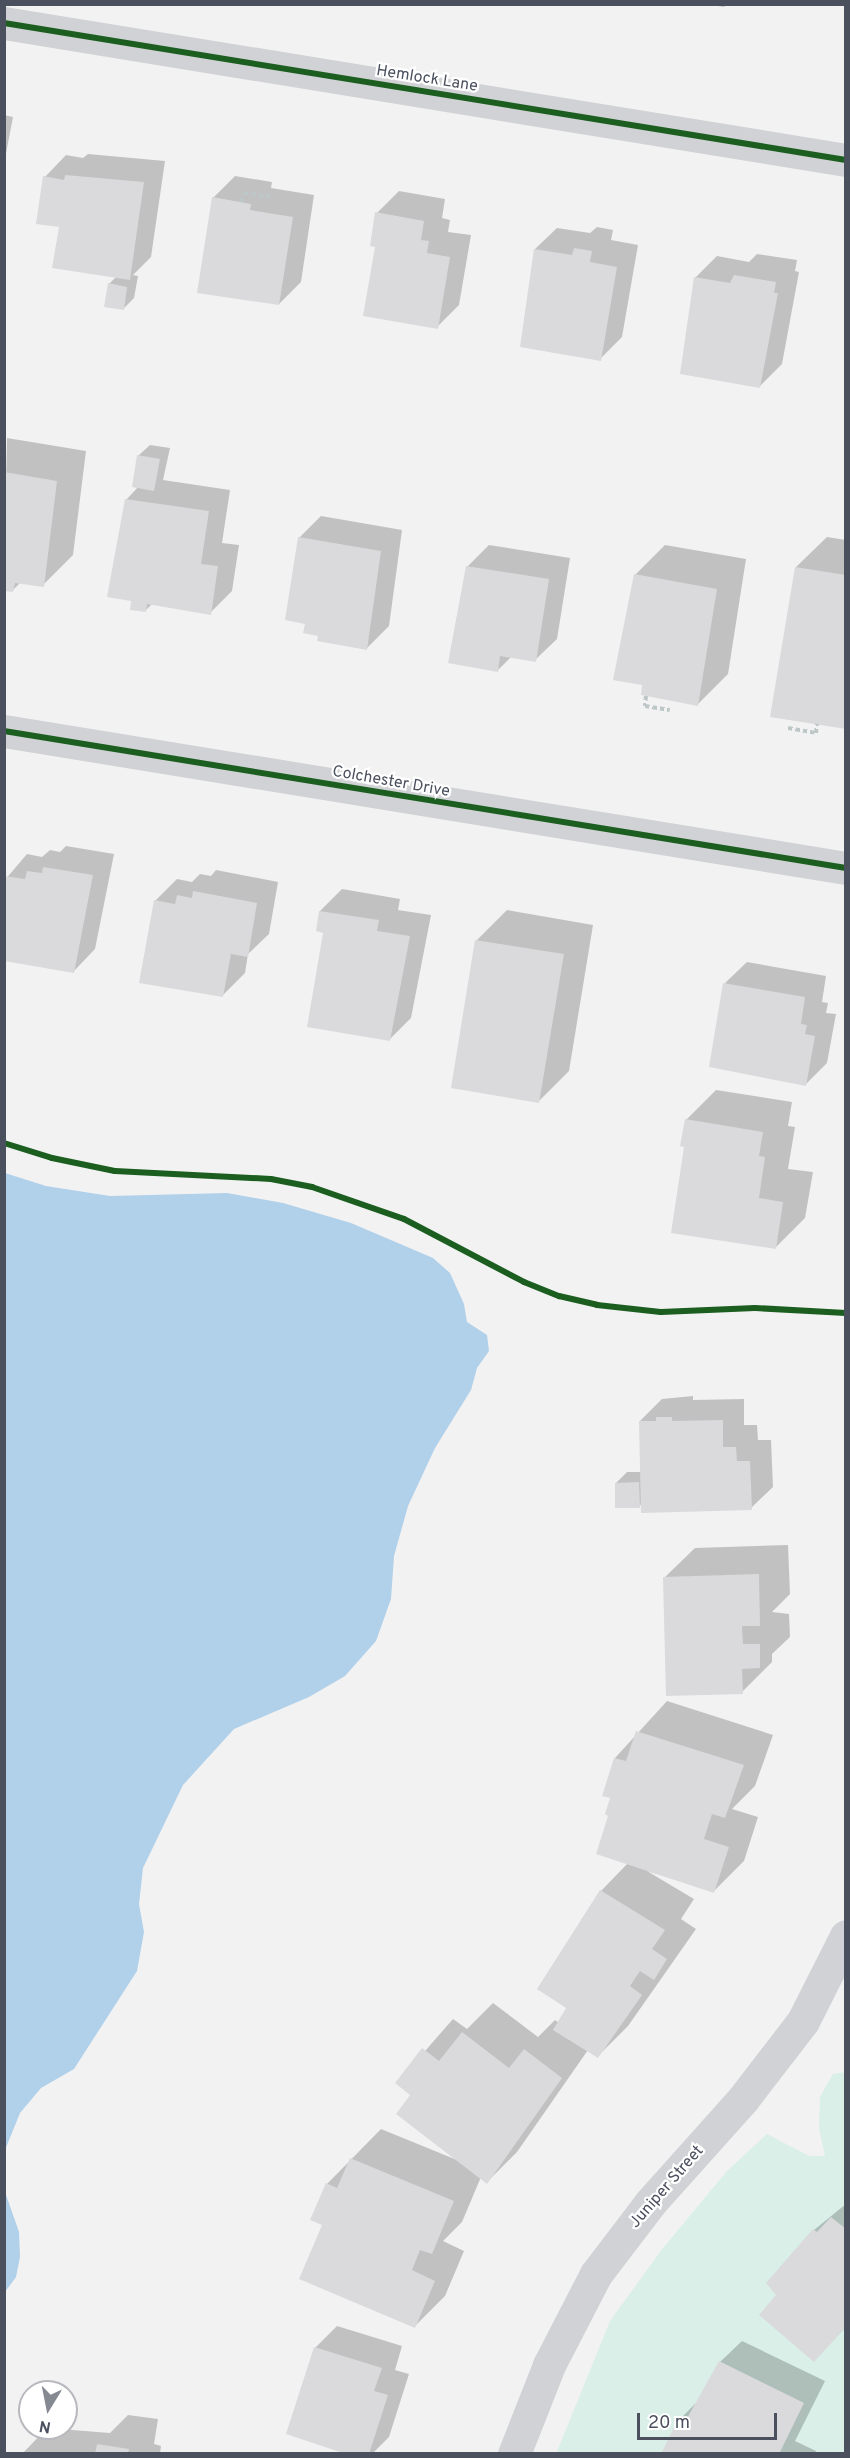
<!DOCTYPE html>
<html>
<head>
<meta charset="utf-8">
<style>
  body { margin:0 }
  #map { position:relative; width:850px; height:2458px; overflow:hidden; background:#f2f2f2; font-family:Overpass,sans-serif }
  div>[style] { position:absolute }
  .green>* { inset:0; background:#d9efe7 }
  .water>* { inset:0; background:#b1d0ea }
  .shadow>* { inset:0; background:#0003 }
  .building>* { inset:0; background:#dadadc }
  .path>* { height:4px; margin-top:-2px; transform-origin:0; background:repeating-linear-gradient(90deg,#bdc7c7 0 4.5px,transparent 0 7.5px) }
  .street>* { height:33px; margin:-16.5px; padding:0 16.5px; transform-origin:16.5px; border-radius:16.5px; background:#d1d2d5 }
  .cycleway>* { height:6px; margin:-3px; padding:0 3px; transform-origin:3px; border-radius:3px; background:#1b5e20 }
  span { translate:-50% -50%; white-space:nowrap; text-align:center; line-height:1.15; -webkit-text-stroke:4.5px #fff; paint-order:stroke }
  .street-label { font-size:16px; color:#4a505e }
  .frame { position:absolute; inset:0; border:6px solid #4a505e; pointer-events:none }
  .north { position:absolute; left:18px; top:2380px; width:60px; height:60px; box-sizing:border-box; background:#fff; border:2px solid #b7b9bf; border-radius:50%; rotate:190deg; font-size:16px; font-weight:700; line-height:24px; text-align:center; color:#4a505e }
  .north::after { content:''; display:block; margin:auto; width:21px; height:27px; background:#858992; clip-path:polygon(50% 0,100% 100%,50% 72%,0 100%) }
  .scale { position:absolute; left:637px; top:2413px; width:140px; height:27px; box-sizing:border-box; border:3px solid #4a505e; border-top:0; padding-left:8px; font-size:18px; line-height:21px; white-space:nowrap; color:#4a505e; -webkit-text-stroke:4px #fff; paint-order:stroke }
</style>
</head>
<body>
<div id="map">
  <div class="green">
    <div style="clip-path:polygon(845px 2072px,845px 2453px,556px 2454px,610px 2321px,663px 2248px,727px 2171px,767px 2134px,809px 2156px,825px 2156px,819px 2129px,820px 2097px,833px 2074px)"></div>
  </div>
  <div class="water">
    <div style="clip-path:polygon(5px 1173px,46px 1186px,110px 1196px,227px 1193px,283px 1203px,351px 1223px,433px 1258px,450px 1273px,464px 1304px,467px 1322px,487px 1335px,489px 1351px,477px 1368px,471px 1390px,435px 1448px,408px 1506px,394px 1556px,391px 1599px,376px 1641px,345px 1676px,309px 1697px,234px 1729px,183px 1785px,143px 1868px,139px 1904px,144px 1932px,137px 1971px,74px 2069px,41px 2088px,20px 2113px,5px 2150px)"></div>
    <div style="clip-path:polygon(4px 2189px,19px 2232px,20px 2257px,16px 2277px,5px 2292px)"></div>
  </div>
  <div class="shadow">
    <div style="clip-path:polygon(706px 4px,727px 4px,724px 7px)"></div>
    <div style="clip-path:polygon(4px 115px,13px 117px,4px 164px)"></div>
    <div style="clip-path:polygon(88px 154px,165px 161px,151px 257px,133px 275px,138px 276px,134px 298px,123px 309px,109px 284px,117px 276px,60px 226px,45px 177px,66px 155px,83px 158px)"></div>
    <div style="clip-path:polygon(235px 176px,272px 182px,271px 188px,314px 195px,301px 282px,279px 304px,213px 198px)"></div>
    <div style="clip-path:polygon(399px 191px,445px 199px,442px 218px,450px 220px,448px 232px,471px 235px,459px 305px,437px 327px,377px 246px,377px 213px)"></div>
    <div style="clip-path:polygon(597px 227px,613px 230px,611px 240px,638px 245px,622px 337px,600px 359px,535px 249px,557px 228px,590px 233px)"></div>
    <div style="clip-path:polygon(757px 254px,797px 260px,795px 271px,799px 272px,782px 364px,760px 386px,695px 278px,717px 256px,749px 262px)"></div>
    <div style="clip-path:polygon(7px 438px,86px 451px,73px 555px,43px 585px,21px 582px,13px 590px,4px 589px)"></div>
    <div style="clip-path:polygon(150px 445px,170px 448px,163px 480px,230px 490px,222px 543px,239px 545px,232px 591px,210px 613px,152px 604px,145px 611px,126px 500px,139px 486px,138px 456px)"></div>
    <div style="clip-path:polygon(321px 516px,402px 530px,389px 626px,367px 648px,320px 635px,306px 622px,299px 538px)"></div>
    <div style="clip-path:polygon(827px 537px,846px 540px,846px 728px,796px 567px)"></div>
    <div style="clip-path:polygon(489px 545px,570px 558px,557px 639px,535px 660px,512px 656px,498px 670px,467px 567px)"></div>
    <div style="clip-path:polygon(665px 545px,746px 559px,728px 674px,698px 704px,635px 575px)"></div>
    <div style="clip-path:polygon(66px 846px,114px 854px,95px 949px,74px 971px,4px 881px,27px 854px,42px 857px,50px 850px,60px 852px)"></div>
    <div style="clip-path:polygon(216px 870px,278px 882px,269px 934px,248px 954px,245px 973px,223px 995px,155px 901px,177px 879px,192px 882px,200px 874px,211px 876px)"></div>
    <div style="clip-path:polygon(342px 889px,400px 899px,398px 910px,431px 915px,411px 1018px,389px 1040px,325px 931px,318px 930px,320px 911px)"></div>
    <div style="clip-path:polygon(507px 910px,593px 925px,569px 1071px,539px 1101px,477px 940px)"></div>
    <div style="clip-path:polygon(747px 962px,826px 976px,822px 1002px,828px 1003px,826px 1013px,836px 1014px,827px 1063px,805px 1085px,725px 983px)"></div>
    <div style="clip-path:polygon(716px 1090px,792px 1102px,788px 1126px,795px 1127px,788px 1169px,813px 1172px,805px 1218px,775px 1248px,686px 1145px,686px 1120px)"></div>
    <div style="clip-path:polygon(693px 1396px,693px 1400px,744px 1399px,744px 1425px,757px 1425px,758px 1440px,771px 1440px,773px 1487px,751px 1508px,642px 1503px,639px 1507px,616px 1483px,627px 1472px,642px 1472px,640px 1421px,662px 1399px)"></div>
    <div style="clip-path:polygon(788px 1545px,790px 1594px,772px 1612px,789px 1614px,790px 1637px,772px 1654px,772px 1662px,742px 1692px,664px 1578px,695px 1548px)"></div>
    <div style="clip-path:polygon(667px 1701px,773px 1735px,755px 1786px,732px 1809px,758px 1817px,744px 1861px,714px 1891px,647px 1871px,694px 1899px,681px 1919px,696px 1929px,628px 2026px,598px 2056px,588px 2050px,517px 2152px,487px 2182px,481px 2177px,462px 2222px,443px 2241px,464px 2251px,445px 2296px,415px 2326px,324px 2225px,327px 2184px,381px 2129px,457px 2160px,412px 2095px,397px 2083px,453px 2019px,467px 2029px,493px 2003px,538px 2037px,555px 2020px,559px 2023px,568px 2007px,601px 1891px,628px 1863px,610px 1815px,615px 1758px)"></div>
    <div style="clip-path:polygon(846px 2204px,846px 2327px,814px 2360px,778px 2295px,814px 2230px)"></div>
    <div style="clip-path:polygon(337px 2326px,402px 2346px,395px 2370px,409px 2374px,389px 2437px,372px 2454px,351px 2454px,315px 2348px)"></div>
    <div style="clip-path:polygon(742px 2341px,825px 2381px,795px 2441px,816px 2451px,815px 2454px,663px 2454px,679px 2420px,699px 2400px,720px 2362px)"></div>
    <div style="clip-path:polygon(128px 2415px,158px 2419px,154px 2444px,161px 2446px,160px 2454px,22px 2454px,47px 2428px,110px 2433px)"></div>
  </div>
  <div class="building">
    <div style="clip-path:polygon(65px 175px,144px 182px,130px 280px,52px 268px,59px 227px,36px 224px,43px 176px,64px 180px)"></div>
    <div style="clip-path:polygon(212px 197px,251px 204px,250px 210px,293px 217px,279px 305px,197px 293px)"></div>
    <div style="clip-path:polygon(375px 212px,424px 221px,421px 240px,429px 241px,427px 253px,450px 257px,438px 329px,363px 316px,375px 247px,370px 246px)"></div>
    <div style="clip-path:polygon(574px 248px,592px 251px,590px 262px,617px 267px,601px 361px,520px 347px,534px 249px,572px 255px)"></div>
    <div style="clip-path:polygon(734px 275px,776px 282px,774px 293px,778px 293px,760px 388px,680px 374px,694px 277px,730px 283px)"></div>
    <div style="clip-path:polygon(108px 283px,127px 287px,124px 310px,104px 307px)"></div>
    <div style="clip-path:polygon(137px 455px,160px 459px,154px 491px,132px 487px)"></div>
    <div style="clip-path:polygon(4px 472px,57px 481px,44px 587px,15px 583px,13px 592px,4px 591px)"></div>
    <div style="clip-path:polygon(125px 499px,209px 511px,201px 564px,218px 566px,211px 615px,147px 604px,146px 612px,130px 610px,131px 601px,107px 597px)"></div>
    <div style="clip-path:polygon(298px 537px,381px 551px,367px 650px,317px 641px,318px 636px,303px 633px,305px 624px,285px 620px)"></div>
    <div style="clip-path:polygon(466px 566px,549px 579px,536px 662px,500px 656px,498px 672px,448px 663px)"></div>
    <div style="clip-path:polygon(795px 567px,846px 575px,846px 729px,770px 717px)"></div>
    <div style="clip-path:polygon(634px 574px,717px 589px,698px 706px,641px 695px,642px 685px,613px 680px)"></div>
    <div style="clip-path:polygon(43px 867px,93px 875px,74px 973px,4px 961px,4px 876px,25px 879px,27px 871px,42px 873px)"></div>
    <div style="clip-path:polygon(193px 891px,257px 903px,248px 957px,231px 954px,223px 997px,139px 983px,154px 900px,175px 904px,177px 895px,192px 898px)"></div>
    <div style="clip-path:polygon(319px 911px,379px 920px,377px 931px,410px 936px,390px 1041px,307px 1027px,323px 933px,316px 931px)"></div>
    <div style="clip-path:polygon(475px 940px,564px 954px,539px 1103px,451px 1088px)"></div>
    <div style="clip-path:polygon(723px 983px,805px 997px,801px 1024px,807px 1025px,805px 1034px,815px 1036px,806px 1086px,709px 1067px)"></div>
    <div style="clip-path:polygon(685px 1119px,763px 1132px,759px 1156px,765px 1157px,759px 1198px,783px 1202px,776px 1249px,671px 1233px,684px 1147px,680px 1146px)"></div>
    <div style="clip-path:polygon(656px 1417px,672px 1417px,672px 1421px,723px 1420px,723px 1447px,736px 1447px,737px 1461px,750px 1461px,752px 1510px,641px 1513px,639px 1421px,656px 1421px)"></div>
    <div style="clip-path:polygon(639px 1482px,640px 1508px,615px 1508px,615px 1483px)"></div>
    <div style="clip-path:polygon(759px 1574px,760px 1626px,742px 1626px,743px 1644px,760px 1644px,760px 1668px,742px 1669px,743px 1694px,666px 1696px,663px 1577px)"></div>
    <div style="clip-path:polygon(636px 1731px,744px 1765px,725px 1818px,712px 1814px,704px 1839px,729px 1847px,714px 1893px,596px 1854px,608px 1816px,605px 1814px,610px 1798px,602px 1796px,614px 1758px,626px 1761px)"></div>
    <div style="clip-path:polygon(600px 1890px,665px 1930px,652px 1949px,667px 1959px,654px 1980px,640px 1971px,630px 1986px,642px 1995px,598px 2058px,553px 2030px,566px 2008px,537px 1989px)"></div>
    <div style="clip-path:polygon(462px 2032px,509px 2068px,524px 2049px,562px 2078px,487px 2184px,396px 2114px,410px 2095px,395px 2083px,422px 2048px,439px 2061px)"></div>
    <div style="clip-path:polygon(350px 2158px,454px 2201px,432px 2254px,420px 2250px,412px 2270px,435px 2281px,415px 2328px,299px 2279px,322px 2225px,310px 2220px,326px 2183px,337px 2188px)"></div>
    <div style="clip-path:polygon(831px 2217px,846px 2229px,846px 2327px,814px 2362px,759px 2315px,776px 2295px,766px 2283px,813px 2229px,817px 2232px)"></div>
    <div style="clip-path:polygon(314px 2347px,382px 2368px,374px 2391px,388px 2395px,369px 2454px,346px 2454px,286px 2434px)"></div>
    <div style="clip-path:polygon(719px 2361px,804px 2403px,779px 2454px,661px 2454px,678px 2419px,685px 2422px)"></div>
    <div style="clip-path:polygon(97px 2444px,129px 2449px,128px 2454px,95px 2454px)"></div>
  </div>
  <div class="path">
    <div style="left:241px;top:202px;width:9px;rotate:-72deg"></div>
    <div style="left:244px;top:193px;width:27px;rotate:8deg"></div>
    <div style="left:646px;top:696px;width:10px;rotate:96deg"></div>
    <div style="left:645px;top:706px;width:25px;rotate:9deg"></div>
    <div style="left:788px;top:728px;width:28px;rotate:10deg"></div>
    <div style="left:816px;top:733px;width:9px;rotate:-84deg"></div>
  </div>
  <div class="street">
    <div style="left:4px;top:23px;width:853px;rotate:9.24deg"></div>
    <div style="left:4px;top:731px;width:853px;rotate:9.24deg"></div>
    <div style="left:514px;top:2454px;width:96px;rotate:-68.5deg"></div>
    <div style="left:549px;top:2365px;width:102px;rotate:-62.7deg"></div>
    <div style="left:596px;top:2274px;width:89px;rotate:-52.7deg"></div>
    <div style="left:650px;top:2203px;width:140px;rotate:-48.2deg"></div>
    <div style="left:743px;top:2099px;width:98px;rotate:-52.4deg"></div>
    <div style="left:803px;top:2021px;width:95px;rotate:-63.2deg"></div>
  </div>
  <div class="cycleway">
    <div style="left:4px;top:23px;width:853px;rotate:9.24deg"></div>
    <div style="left:4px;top:731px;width:853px;rotate:9.24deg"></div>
    <div style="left:4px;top:1143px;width:50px;rotate:17.4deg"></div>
    <div style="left:52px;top:1158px;width:64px;rotate:11.7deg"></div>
    <div style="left:115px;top:1171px;width:156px;rotate:2.9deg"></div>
    <div style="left:271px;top:1179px;width:42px;rotate:11deg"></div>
    <div style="left:312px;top:1187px;width:97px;rotate:19.2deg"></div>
    <div style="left:404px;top:1219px;width:136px;rotate:27.7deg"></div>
    <div style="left:524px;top:1282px;width:38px;rotate:22deg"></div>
    <div style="left:559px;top:1296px;width:39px;rotate:13deg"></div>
    <div style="left:597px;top:1305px;width:64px;rotate:6.2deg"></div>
    <div style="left:661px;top:1312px;width:94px;rotate:-2.4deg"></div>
    <div style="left:755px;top:1308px;width:91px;rotate:3.1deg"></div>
  </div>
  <div class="street-label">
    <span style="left:427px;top:79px;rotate:9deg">Hemlock Lane</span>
    <span style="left:391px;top:782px;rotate:10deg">Colchester Drive</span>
    <span style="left:667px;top:2187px;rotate:-49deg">Juniper Street</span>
  </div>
  <div class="frame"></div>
  <div class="north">N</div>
  <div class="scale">20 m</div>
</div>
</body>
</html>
